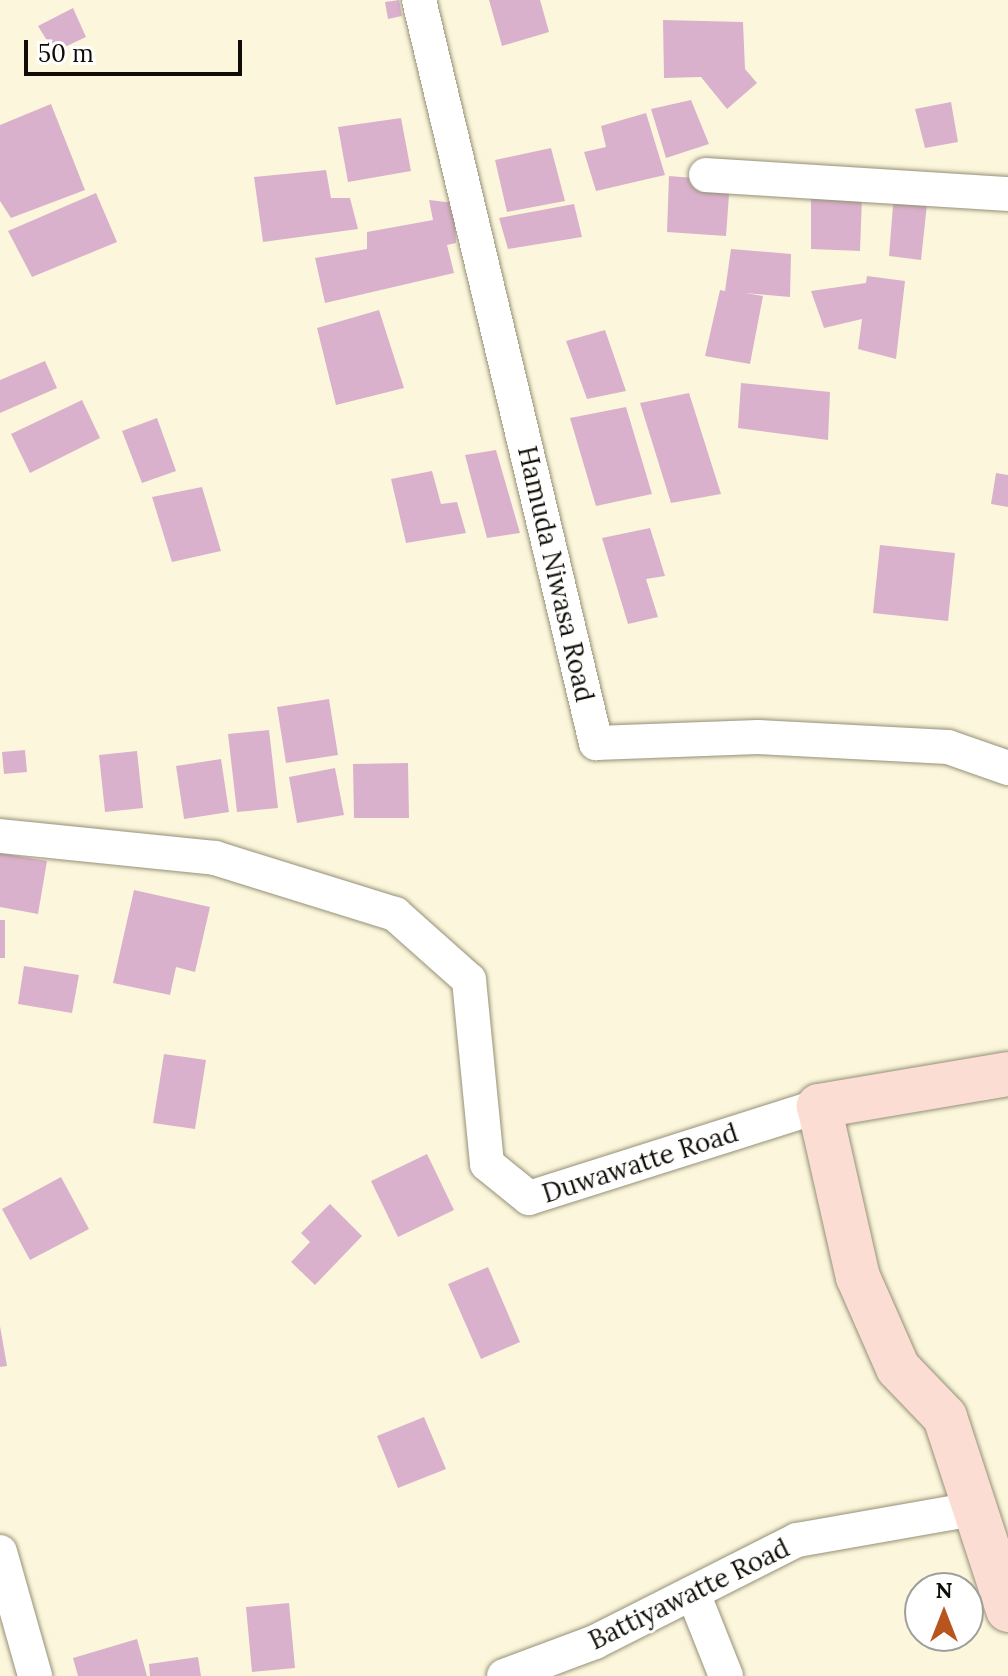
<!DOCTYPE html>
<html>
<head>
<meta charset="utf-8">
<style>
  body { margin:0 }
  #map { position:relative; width:1008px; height:1676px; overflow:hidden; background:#fcf7dc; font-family:Lora,serif }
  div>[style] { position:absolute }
  .building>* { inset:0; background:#dab1cc }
  .roads { filter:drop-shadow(0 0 2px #959078) drop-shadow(0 0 2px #959078) }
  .street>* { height:34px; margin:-17px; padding:0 17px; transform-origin:17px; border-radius:17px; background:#fff }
  .secondary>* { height:44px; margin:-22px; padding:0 22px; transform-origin:22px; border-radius:22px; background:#fbddd3 }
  span { translate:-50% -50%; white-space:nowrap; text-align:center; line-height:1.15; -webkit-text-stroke:6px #fff; paint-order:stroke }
  .street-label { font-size:26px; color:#0f0d05 }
  .north { position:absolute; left:904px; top:1572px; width:80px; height:80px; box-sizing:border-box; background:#fff; border:2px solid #9f9e9b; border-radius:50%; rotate:0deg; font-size:22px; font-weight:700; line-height:32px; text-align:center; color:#0f0d05 }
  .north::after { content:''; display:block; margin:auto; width:28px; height:36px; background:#b8551e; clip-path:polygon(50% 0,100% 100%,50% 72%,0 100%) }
  .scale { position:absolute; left:24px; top:40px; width:218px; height:36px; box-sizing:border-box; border:4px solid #0f0d05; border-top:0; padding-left:10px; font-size:24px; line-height:28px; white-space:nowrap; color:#0f0d05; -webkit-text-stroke:6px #fff; paint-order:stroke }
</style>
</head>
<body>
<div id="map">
  <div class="building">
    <div style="clip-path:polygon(399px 0,402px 16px,388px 19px,385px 2px)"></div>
    <div style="clip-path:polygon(489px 0,540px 0,549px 32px,502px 46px)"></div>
    <div style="clip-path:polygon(73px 8px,86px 37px,54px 52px,38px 26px)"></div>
    <div style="clip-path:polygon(663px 20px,743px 22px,745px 69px,757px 83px,727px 109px,701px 77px,664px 78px)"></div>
    <div style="clip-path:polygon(691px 100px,709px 144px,666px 158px,651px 109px)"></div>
    <div style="clip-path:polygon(951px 102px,958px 142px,925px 148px,915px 109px)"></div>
    <div style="clip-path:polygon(51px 104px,85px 190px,11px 218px,0 201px,0 125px)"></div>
    <div style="clip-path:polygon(646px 113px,665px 175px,596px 191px,584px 152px,606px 147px,601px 126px)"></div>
    <div style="clip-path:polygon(401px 118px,411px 171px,348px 182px,338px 127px)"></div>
    <div style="clip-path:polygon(551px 148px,565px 201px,507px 212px,495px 160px)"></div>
    <div style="clip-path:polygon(326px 170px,331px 198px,350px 198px,358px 229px,263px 242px,254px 177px)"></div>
    <div style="clip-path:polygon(669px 176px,730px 181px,726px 236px,667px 232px)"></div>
    <div style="clip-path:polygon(96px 193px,117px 242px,32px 277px,8px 231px)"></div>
    <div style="clip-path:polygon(894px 193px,928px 195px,921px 260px,889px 256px)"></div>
    <div style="clip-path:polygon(811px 195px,862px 197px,860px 251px,811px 249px)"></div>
    <div style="clip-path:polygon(429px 200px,454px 203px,456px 243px,447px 245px,454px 273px,325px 303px,315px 258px,367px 249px,367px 232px,433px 220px)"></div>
    <div style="clip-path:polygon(574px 204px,582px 237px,508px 249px,499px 218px)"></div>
    <div style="clip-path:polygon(731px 249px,791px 254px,790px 297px,745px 293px,763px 296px,750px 364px,705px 356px,720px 290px,725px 291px)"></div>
    <div style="clip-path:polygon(867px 276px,905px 281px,896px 359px,858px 349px,862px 319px,824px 328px,811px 291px,866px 283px)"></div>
    <div style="clip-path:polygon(379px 310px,404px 388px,336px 405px,317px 328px)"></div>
    <div style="clip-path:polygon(605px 330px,626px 391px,587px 399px,566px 341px)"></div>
    <div style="clip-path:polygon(45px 361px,57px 388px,0 413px,0 380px)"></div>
    <div style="clip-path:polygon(741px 383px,830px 392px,828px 440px,738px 428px)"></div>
    <div style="clip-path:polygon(689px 393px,721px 494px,671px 503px,640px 403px)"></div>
    <div style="clip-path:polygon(82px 400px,100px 438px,30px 473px,11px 434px)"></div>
    <div style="clip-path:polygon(626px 407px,652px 494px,596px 506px,570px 418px)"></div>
    <div style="clip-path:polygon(157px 418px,176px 471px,142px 483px,122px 431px)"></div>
    <div style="clip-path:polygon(496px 450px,520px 533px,487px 538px,465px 455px)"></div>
    <div style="clip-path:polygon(432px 471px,441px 504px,457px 502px,466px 533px,406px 543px,391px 479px)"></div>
    <div style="clip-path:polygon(996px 473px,1008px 475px,1008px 507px,991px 504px)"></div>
    <div style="clip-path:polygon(202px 487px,221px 551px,172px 562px,152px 497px)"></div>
    <div style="clip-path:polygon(650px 528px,665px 576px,646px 579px,658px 617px,628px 624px,602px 538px)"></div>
    <div style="clip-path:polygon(880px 545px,955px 553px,948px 621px,873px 613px)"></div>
    <div style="clip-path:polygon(329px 699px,338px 755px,286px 763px,277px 707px)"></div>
    <div style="clip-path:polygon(269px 730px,278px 808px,237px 812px,228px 734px)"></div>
    <div style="clip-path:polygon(25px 750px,27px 772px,4px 774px,2px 752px)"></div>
    <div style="clip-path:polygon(137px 751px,143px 808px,105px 812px,99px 755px)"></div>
    <div style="clip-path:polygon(221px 759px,229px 812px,184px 819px,176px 766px)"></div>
    <div style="clip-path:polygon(408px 763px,409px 818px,354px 818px,353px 764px)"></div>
    <div style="clip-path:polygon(335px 768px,344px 815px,297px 823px,289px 777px)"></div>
    <div style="clip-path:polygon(0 853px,47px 861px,38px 914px,0 907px)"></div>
    <div style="clip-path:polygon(134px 890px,210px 907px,195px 972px,176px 967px,170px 995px,113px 983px)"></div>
    <div style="clip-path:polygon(0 920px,5px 920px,5px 958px,0 958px)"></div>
    <div style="clip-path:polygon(24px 966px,79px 975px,72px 1013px,18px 1004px)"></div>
    <div style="clip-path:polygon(164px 1054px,206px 1060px,195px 1129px,153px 1123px)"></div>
    <div style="clip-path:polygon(427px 1154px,454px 1210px,398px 1237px,371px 1181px)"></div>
    <div style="clip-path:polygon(61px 1177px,89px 1229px,30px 1260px,2px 1209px)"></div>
    <div style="clip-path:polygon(330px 1204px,362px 1236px,315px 1285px,291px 1262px,310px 1242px,301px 1233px)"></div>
    <div style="clip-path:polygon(488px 1267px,520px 1342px,481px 1359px,448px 1284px)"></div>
    <div style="clip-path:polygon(0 1326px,7px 1366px,0 1367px)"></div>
    <div style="clip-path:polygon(424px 1417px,446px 1469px,398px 1488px,377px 1436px)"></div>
    <div style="clip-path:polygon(289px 1603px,295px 1668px,252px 1672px,246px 1607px)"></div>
    <div style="clip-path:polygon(137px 1639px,147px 1676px,78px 1676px,73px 1658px)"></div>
    <div style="clip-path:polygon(198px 1657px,201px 1676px,150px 1676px,149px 1664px)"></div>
  </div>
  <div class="roads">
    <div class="street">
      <div style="left:419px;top:0;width:764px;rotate:76.6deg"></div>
      <div style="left:596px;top:743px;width:162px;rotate:-2.1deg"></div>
      <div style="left:758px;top:737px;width:190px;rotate:3deg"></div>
      <div style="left:948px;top:747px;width:64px;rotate:19.3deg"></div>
      <div style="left:706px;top:175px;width:303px;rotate:3.6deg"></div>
      <div style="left:0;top:836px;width:216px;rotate:5.8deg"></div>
      <div style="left:215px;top:858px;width:189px;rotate:17.3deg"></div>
      <div style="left:395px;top:914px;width:99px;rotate:41.7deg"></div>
      <div style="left:469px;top:980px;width:185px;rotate:84.4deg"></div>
      <div style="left:487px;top:1164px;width:54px;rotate:39deg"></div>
      <div style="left:529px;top:1198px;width:304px;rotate:-17.6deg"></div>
      <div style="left:0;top:1552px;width:129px;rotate:74.2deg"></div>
      <div style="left:693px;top:1593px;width:89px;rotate:68.3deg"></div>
      <div style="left:504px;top:1676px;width:97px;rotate:-20.5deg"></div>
      <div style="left:595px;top:1642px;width:226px;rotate:-26.8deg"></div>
      <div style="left:797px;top:1540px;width:178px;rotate:-10deg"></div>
    </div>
    <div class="secondary">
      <div style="left:1008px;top:1074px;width:192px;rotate:170.4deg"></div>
      <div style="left:819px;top:1106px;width:175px;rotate:77.2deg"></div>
      <div style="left:858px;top:1277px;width:99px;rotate:66.3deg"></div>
      <div style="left:898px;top:1368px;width:68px;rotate:46.2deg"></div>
      <div style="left:945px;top:1417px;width:203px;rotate:71.9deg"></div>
    </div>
  </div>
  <div class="street-label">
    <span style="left:556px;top:574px;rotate:77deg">Hamuda Niwasa Road</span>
    <span style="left:640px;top:1163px;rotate:-18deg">Duwawatte Road</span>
    <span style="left:689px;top:1594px;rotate:-26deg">Battiyawatte Road</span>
  </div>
  <div class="north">N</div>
  <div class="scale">50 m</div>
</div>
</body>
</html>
